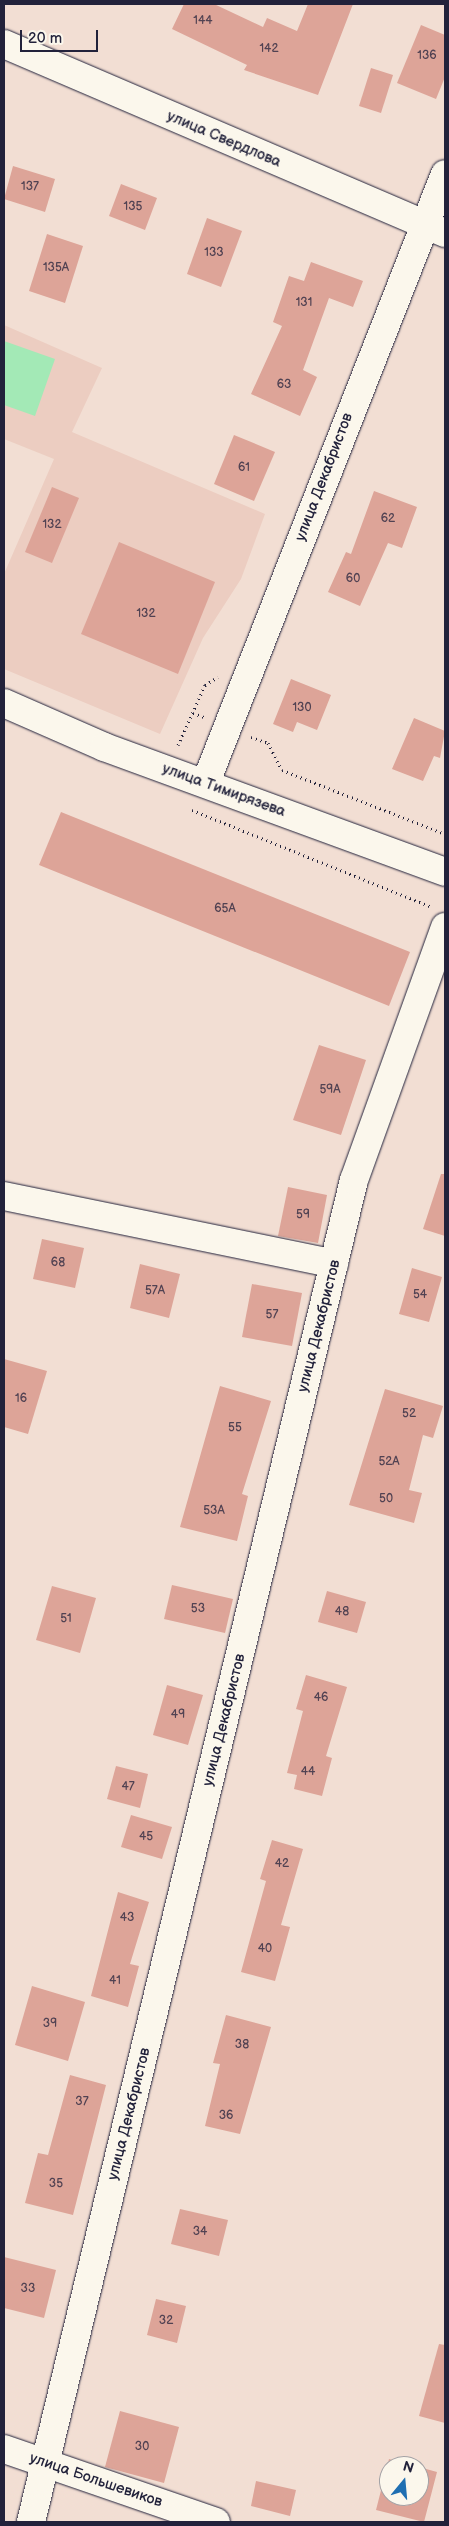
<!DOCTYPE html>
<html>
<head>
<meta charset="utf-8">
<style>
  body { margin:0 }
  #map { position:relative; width:449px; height:2526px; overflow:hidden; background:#f2ded3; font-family:"Balsamiq Sans",sans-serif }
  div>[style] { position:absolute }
  .built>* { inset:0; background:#eccdc1 }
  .green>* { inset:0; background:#a3e9b6 }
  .building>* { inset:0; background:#dda498 }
  .path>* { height:3px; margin-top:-1.5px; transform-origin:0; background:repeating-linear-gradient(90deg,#22223b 0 1px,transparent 0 5px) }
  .roads { filter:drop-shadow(0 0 1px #22223b) drop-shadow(0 0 1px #22223b) }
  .minor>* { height:28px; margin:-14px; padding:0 14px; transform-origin:14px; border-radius:14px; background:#fbf7ec }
  .major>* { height:28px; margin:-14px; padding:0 14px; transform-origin:14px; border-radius:14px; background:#fbf7ec }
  span { translate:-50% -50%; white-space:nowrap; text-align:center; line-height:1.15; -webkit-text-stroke:4px #fbf7ec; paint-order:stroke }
  .number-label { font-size:12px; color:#514252 }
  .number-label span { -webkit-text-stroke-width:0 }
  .street-label { font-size:15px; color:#22223b }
  .frame { position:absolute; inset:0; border:5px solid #22223b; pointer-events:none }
  .north { position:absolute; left:379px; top:2456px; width:50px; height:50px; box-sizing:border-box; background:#fbf7ec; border:1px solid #a4a2a5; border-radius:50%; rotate:17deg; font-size:14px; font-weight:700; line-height:20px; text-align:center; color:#22223b }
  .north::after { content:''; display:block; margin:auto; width:18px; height:22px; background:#1f6fb2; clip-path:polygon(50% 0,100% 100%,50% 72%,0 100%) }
  .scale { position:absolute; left:20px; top:30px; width:78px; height:22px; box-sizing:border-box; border:2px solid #22223b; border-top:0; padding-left:6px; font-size:15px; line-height:18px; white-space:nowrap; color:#22223b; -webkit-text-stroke:4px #fbf7ec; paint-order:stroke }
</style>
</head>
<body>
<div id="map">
  <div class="built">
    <div style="clip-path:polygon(4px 325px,102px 368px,72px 432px,265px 514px,241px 579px,203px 638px,160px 734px,4px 669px,4px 574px,54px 459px,4px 439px)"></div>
  </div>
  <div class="green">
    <div style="clip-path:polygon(4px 341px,55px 359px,35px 416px,4px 405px)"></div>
  </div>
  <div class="building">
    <div style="clip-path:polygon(184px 4px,214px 4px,263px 27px,267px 18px,297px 31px,308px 4px,353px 4px,318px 95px,244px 70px,247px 65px,172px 29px)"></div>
    <div style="clip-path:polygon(421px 25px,445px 35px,445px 77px,436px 99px,397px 83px)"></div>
    <div style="clip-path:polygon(371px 68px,393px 75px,381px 113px,359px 106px)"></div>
    <div style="clip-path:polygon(13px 166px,55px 179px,45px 212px,4px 199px)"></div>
    <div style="clip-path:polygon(121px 184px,157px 198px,145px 230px,109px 216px)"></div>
    <div style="clip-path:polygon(207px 218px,242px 231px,221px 287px,187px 274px)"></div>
    <div style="clip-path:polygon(47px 234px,83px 246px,65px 303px,29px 291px)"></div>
    <div style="clip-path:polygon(311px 262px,363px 281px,353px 307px,329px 298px,303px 370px,317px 377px,300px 416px,251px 394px,282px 326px,273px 322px,289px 276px,304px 281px)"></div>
    <div style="clip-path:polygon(234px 435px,275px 452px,254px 501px,214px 484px)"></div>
    <div style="clip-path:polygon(52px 487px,79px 498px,52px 563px,25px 552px)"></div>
    <div style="clip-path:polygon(374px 491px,417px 507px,402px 548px,388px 543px,360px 606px,328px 592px,346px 552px,351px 554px)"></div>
    <div style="clip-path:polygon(119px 542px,215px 582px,178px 674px,81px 634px)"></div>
    <div style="clip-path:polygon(291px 679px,331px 695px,317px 730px,297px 722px,293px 732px,273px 724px)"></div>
    <div style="clip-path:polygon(414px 718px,445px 731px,440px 758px,434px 756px,423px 781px,392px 769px)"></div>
    <div style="clip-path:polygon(61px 812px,410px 952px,389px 1006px,39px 865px)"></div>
    <div style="clip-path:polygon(319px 1045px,366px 1060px,341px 1135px,293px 1120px)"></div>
    <div style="clip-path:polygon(441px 1174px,445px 1174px,445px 1236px,423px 1229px)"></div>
    <div style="clip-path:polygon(288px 1187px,327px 1195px,318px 1243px,278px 1236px)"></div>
    <div style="clip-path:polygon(42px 1239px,84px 1248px,75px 1288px,33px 1279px)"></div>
    <div style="clip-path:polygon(140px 1264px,180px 1274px,169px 1318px,130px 1308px)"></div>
    <div style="clip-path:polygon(412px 1268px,442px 1277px,429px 1322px,399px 1314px)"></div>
    <div style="clip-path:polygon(252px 1284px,302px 1293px,292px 1346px,242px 1337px)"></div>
    <div style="clip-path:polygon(4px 1359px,47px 1371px,28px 1434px,4px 1427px)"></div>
    <div style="clip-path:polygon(220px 1386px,271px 1401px,242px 1494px,248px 1496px,237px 1541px,180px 1527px)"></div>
    <div style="clip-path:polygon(385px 1389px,443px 1406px,433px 1438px,423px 1435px,409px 1490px,422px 1493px,414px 1523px,349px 1505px)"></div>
    <div style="clip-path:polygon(172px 1585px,233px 1599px,225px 1633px,164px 1619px)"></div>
    <div style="clip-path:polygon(52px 1586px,96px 1598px,80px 1653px,36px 1640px)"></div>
    <div style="clip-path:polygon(327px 1591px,366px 1602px,357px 1633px,318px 1622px)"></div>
    <div style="clip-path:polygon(306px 1675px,347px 1687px,326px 1756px,332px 1758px,322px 1796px,294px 1789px,297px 1775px,287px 1773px,303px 1711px,296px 1709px)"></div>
    <div style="clip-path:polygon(167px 1685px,203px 1695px,188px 1745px,153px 1735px)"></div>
    <div style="clip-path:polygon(116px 1766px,148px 1774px,140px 1808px,107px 1799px)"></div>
    <div style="clip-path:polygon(131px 1815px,172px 1827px,162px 1859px,121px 1847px)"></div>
    <div style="clip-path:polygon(272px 1840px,303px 1849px,281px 1925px,290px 1927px,275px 1981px,241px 1972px,266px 1881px,260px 1879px)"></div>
    <div style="clip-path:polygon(118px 1892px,149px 1902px,130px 1964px,139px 1966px,128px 2007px,91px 1996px)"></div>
    <div style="clip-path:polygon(32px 1986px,85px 2002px,68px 2061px,15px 2045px)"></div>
    <div style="clip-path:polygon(226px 2015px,271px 2027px,240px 2134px,205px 2126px,220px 2064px,213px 2063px)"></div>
    <div style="clip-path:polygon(70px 2075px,106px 2085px,73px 2215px,25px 2203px,38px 2153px,48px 2155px)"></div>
    <div style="clip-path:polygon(180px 2209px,228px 2220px,219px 2256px,171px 2244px)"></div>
    <div style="clip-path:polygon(4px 2257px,56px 2270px,44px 2318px,4px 2308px)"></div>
    <div style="clip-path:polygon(156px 2299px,186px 2306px,177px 2343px,147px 2335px)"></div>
    <div style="clip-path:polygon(439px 2344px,445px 2345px,445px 2423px,419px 2416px)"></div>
    <div style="clip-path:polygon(120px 2411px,179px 2427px,164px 2483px,105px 2467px)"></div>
    <div style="clip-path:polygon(389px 2459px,415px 2466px,389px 2466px,389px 2496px,419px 2496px,419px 2467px,437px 2472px,424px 2522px,376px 2510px)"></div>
    <div style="clip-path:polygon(256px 2481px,296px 2490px,290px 2516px,251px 2506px)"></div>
  </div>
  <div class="path">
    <div style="left:193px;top:713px;width:12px;rotate:20deg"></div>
    <div style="left:251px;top:737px;width:18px;rotate:19deg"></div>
    <div style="left:268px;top:743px;width:30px;rotate:63deg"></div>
    <div style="left:282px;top:770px;width:175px;rotate:21.4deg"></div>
    <div style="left:178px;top:745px;width:66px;rotate:-65.8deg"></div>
    <div style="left:205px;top:685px;width:15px;rotate:-32deg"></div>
    <div style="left:192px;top:810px;width:257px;rotate:22deg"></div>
  </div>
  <div class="roads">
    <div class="minor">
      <div style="left:4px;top:44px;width:480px;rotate:23.2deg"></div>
      <div style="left:206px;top:782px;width:653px;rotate:-68.54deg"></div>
      <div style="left:4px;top:1196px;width:337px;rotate:11.6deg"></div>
      <div style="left:4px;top:2449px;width:224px;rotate:19deg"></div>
      <div style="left:31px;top:2522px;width:1380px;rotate:-76.47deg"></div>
      <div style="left:354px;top:1180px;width:269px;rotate:-70.2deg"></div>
    </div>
    <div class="major">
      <div style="left:4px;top:703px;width:109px;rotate:23.7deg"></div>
      <div style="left:104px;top:747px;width:363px;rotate:20.1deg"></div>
    </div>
  </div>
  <div class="number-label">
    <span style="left:203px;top:21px">144</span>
    <span style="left:269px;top:49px">142</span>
    <span style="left:427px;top:56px">136</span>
    <span style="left:30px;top:187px">137</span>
    <span style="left:133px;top:207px">135</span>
    <span style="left:214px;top:253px">133</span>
    <span style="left:56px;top:268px">135А</span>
    <span style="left:304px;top:303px">131</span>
    <span style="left:284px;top:385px">63</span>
    <span style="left:244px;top:468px">61</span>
    <span style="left:388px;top:519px">62</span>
    <span style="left:52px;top:525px">132</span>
    <span style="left:353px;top:579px">60</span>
    <span style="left:146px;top:614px">132</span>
    <span style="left:302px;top:708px">130</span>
    <span style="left:225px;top:909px">65А</span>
    <span style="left:330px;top:1090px">59А</span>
    <span style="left:303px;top:1215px">59</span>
    <span style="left:58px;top:1263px">68</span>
    <span style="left:155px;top:1291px">57А</span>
    <span style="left:420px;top:1295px">54</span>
    <span style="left:272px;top:1315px">57</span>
    <span style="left:21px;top:1399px">16</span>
    <span style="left:409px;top:1414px">52</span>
    <span style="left:235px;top:1428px">55</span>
    <span style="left:389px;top:1462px">52А</span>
    <span style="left:386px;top:1499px">50</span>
    <span style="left:214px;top:1511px">53А</span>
    <span style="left:198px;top:1609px">53</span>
    <span style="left:342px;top:1612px">48</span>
    <span style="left:66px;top:1619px">51</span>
    <span style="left:321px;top:1698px">46</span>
    <span style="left:178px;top:1715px">49</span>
    <span style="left:308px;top:1772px">44</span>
    <span style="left:128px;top:1787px">47</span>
    <span style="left:146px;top:1837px">45</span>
    <span style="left:282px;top:1864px">42</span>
    <span style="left:127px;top:1918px">43</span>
    <span style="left:265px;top:1949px">40</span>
    <span style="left:115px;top:1981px">41</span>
    <span style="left:50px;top:2024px">39</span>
    <span style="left:242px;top:2045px">38</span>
    <span style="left:82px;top:2102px">37</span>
    <span style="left:226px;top:2116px">36</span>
    <span style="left:56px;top:2184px">35</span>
    <span style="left:200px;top:2232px">34</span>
    <span style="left:28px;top:2289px">33</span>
    <span style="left:166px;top:2321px">32</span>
    <span style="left:142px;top:2447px">30</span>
  </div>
  <div class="street-label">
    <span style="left:224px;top:139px;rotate:23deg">улица Свердлова</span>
    <span style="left:324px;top:477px;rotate:-69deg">улица Декабристов</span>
    <span style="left:224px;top:790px;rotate:20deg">улица Тимирязева</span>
    <span style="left:319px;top:1326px;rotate:-76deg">улица Декабристов</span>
    <span style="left:224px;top:1720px;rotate:-76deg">улица Декабристов</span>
    <span style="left:129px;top:2114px;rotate:-76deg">улица Декабристов</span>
    <span style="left:96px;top:2480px;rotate:19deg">улица Большевиков</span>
  </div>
  <div class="frame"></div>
  <div class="north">N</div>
  <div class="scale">20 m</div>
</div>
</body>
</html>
